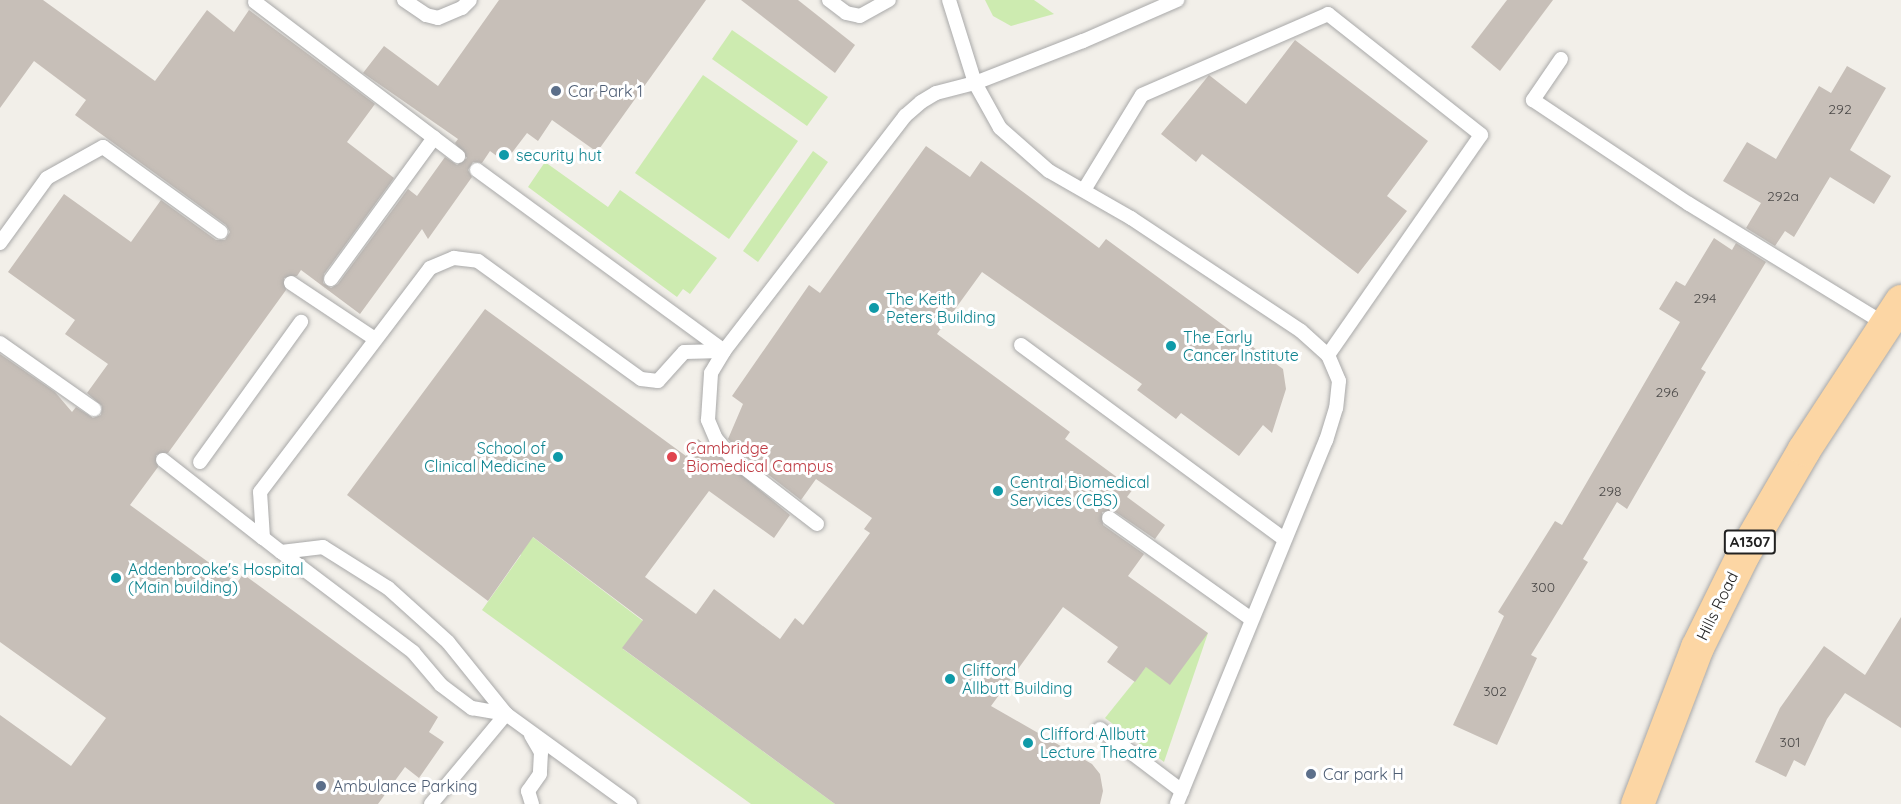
<!DOCTYPE html>
<html>
<head>
<meta charset="utf-8">
<style>
  body { margin:0 }
  #map { position:relative; width:1901px; height:804px; overflow:hidden; background:#f2efe9; font-family:Quicksand,sans-serif }
  div>[style] { position:absolute }
  .grass>* { inset:0; background:#cdebb0 }
  .building>* { inset:0; background:#c7bfb8 }
  .roads { filter:drop-shadow(0 0 2px #a9a9a9) drop-shadow(0 0 2px #a9a9a9) }
  .service>* { height:14px; margin:-7px; padding:0 7px; transform-origin:7px; border-radius:7px; background:#fff }
  .primary>* { height:33px; margin:-16.5px; padding:0 16.5px; transform-origin:16.5px; border-radius:16.5px; background:#fcd6a4 }
  .dots>* { width:16px; height:16px; translate:-50% -50%; box-sizing:border-box; border:3px solid #fff; border-radius:50% }
  span { translate:-50% -50%; white-space:nowrap; text-align:center; line-height:1.15; -webkit-text-stroke:6px #fff; paint-order:stroke }
  .number-label { font-size:14px; color:#4b4948 }
  .number-label span { -webkit-text-stroke-width:0 }
  .shield-label span { padding:2px 4px; background:#fff; border:2px solid; border-radius:4px; -webkit-text-stroke-width:0 }
  .shield-label { font-size:15px; color:#222; font-weight:700 }
  .service-label { font-size:16px; color:#4e5e75 }
  .left { translate:0 -50%; text-align:left }
  .culture-label { font-size:16px; color:#0d838f }
  .right { translate:-100% -50%; text-align:right }
  .health-label { font-size:16px; color:#be3a42 }
  .street-label { font-size:16px; color:#222 }
</style>
</head>
<body>
<div id="map">
  <div class="grass">
    <div style="clip-path:polygon(985px 0,1034px 0,1054px 14px,1011px 26px,993px 16px)"></div>
    <div style="clip-path:polygon(732px 30px,828px 97px,807px 126px,712px 59px)"></div>
    <div style="clip-path:polygon(703px 75px,798px 141px,729px 239px,635px 173px)"></div>
    <div style="clip-path:polygon(813px 151px,828px 162px,758px 262px,743px 251px)"></div>
    <div style="clip-path:polygon(545px 162px,608px 207px,620px 190px,717px 258px,690px 294px,683px 289px,677px 297px,528px 187px)"></div>
    <div style="clip-path:polygon(509px 519px,643px 621px,623px 649px,835px 804px,751px 804px,482px 610px,521px 555px)"></div>
    <div style="clip-path:polygon(1208px 633px,1164px 762px,1105px 718px,1146px 667px)"></div>
  </div>
  <div class="building">
    <div style="clip-path:polygon(0 0,43px 0,155px 81px,207px 10px,234px 32px,249px 10px,375px 104px,347px 142px,394px 178px,324px 274px,323px 283px,331px 288px,338px 284px,408px 189px,417px 196px,445px 157px,457px 165px,467px 158px,455px 143px,458px 139px,363px 73px,384px 46px,438px 86px,499px 0,706px 0,597px 152px,552px 120px,538px 141px,527px 133px,505px 162px,490px 151px,482px 163px,473px 162px,468px 170px,472px 177px,428px 239px,422px 229px,360px 314px,301px 270px,297px 276px,284px 278px,286px 290px,168px 453px,156px 455px,158px 467px,130px 505px,237px 583px,243px 574px,438px 717px,429px 732px,444px 742px,419px 778px,405px 767px,378px 804px,0 804px,0 715px,71px 766px,106px 718px,0 642px,0 354px,55px 392px,72px 412px,76px 407px,93px 418px,101px 415px,102px 406px,87px 393px,108px 364px,65px 334px,75px 320px,8px 272px,64px 194px,131px 242px,161px 200px,216px 240px,225px 240px,230px 232px,226px 225px,75px 115px,86px 100px,34px 61px,0 108px)"></div>
    <div style="clip-path:polygon(741px 0,798px 0,855px 45px,835px 73px)"></div>
    <div style="clip-path:polygon(1507px 0,1553px 0,1500px 71px,1471px 47px)"></div>
    <div style="clip-path:polygon(1295px 40px,1428px 141px,1387px 196px,1407px 211px,1358px 274px,1202px 154px,1196px 162px,1161px 134px,1209px 75px,1246px 104px)"></div>
    <div style="clip-path:polygon(1847px 66px,1886px 88px,1850px 150px,1891px 176px,1874px 204px,1830px 177px,1794px 237px,1785px 231px,1775px 246px,1746px 228px,1761px 203px,1723px 181px,1747px 142px,1776px 159px,1819px 86px,1831px 93px)"></div>
    <div style="clip-path:polygon(926px 146px,970px 177px,981px 161px,1099px 248px,1106px 239px,1283px 369px,1286px 389px,1272px 433px,1263px 425px,1239px 456px,1181px 413px,1176px 419px,1137px 390px,1142px 384px,982px 272px,937px 334px,1070px 432px,1065px 439px,1133px 489px,1127px 497px,1165px 525px,1155px 539px,1114px 511px,1102px 512px,1103px 525px,1144px 554px,1128px 576px,1208px 633px,1170px 685px,1146px 667px,1135px 682px,1107px 662px,1118px 647px,1063px 607px,991px 706px,1092px 764px,1100px 774px,1103px 791px,1100px 804px,835px 804px,622px 648px,643px 620px,533px 537px,488px 601px,347px 495px,485px 309px,686px 456px,698px 439px,790px 515px,774px 538px,709px 491px,645px 577px,696px 614px,714px 589px,780px 639px,795px 618px,803px 625px,870px 533px,864px 529px,872px 518px,816px 479px,801px 500px,739px 452px,728px 439px,743px 404px,732px 396px,809px 285px,820px 293px)"></div>
    <div style="clip-path:polygon(1714px 238px,1732px 250px,1736px 243px,1766px 262px,1701px 369px,1706px 372px,1627px 509px,1617px 502px,1583px 559px,1588px 562px,1531px 655px,1537px 658px,1497px 745px,1453px 725px,1504px 616px,1498px 612px,1555px 521px,1562px 525px,1680px 322px,1659px 309px,1676px 281px,1685px 286px)"></div>
    <div style="clip-path:polygon(1901px 617px,1901px 728px,1845px 693px,1827px 719px,1805px 766px,1794px 760px,1786px 777px,1755px 762px,1780px 708px,1824px 646px,1865px 675px)"></div>
  </div>
  <div class="roads">
    <div class="service">
      <div style="left:404px;top:0;width:27px;rotate:34deg"></div>
      <div style="left:426px;top:15px;width:12px;rotate:14deg"></div>
      <div style="left:438px;top:18px;width:26px;rotate:-23deg"></div>
      <div style="left:462px;top:8px;width:11px;rotate:-45deg"></div>
      <div style="left:829px;top:0;width:21px;rotate:37deg"></div>
      <div style="left:846px;top:13px;width:14px;rotate:12deg"></div>
      <div style="left:860px;top:16px;width:33px;rotate:-29deg"></div>
      <div style="left:949px;top:0;width:87px;rotate:72.6deg"></div>
      <div style="left:975px;top:83px;width:51px;rotate:60.9deg"></div>
      <div style="left:1000px;top:128px;width:65px;rotate:41.3deg"></div>
      <div style="left:1049px;top:171px;width:95px;rotate:29.8deg"></div>
      <div style="left:1131px;top:218px;width:204px;rotate:33.6deg"></div>
      <div style="left:1301px;top:331px;width:36px;rotate:42deg"></div>
      <div style="left:1328px;top:355px;width:28px;rotate:67deg"></div>
      <div style="left:1339px;top:381px;width:27px;rotate:96deg"></div>
      <div style="left:1336px;top:408px;width:34px;rotate:107deg"></div>
      <div style="left:1326px;top:440px;width:393px;rotate:112.3deg"></div>
      <div style="left:255px;top:2px;width:255px;rotate:37.2deg"></div>
      <div style="left:1561px;top:59px;width:50px;rotate:124.3deg"></div>
      <div style="left:1533px;top:100px;width:187px;rotate:33.7deg"></div>
      <div style="left:1689px;top:204px;width:230px;rotate:31.5deg"></div>
      <div style="left:477px;top:170px;width:306px;rotate:36.2deg"></div>
      <div style="left:1084px;top:190px;width:111px;rotate:-58.6deg"></div>
      <div style="left:1142px;top:95px;width:203px;rotate:-23.5deg"></div>
      <div style="left:1328px;top:14px;width:195px;rotate:38.3deg"></div>
      <div style="left:1481px;top:135px;width:268px;rotate:124.8deg"></div>
      <div style="left:0;top:243px;width:80px;rotate:-54.1deg"></div>
      <div style="left:47px;top:178px;width:64px;rotate:-29deg"></div>
      <div style="left:103px;top:147px;width:145px;rotate:35.8deg"></div>
      <div style="left:331px;top:279px;width:175px;rotate:-53.9deg"></div>
      <div style="left:291px;top:283px;width:101px;rotate:33.7deg"></div>
      <div style="left:0;top:343px;width:115px;rotate:35.1deg"></div>
      <div style="left:1021px;top:345px;width:327px;rotate:36.4deg"></div>
      <div style="left:163px;top:460px;width:127px;rotate:38deg"></div>
      <div style="left:200px;top:462px;width:173px;rotate:-54.2deg"></div>
      <div style="left:1109px;top:518px;width:174px;rotate:35.4deg"></div>
      <div style="left:817px;top:524px;width:106px;rotate:-142.3deg"></div>
      <div style="left:733px;top:459px;width:26px;rotate:-130deg"></div>
      <div style="left:716px;top:439px;width:21px;rotate:-113deg"></div>
      <div style="left:708px;top:420px;width:47px;rotate:-86.3deg"></div>
      <div style="left:711px;top:373px;width:26px;rotate:-59deg"></div>
      <div style="left:724px;top:351px;width:297px;rotate:-52.4deg"></div>
      <div style="left:905px;top:116px;width:21px;rotate:-41deg"></div>
      <div style="left:921px;top:102px;width:17px;rotate:-31deg"></div>
      <div style="left:936px;top:93px;width:40px;rotate:-14.4deg"></div>
      <div style="left:975px;top:83px;width:116px;rotate:-21.3deg"></div>
      <div style="left:1083px;top:41px;width:103px;rotate:-23.6deg"></div>
      <div style="left:281px;top:552px;width:166px;rotate:37.1deg"></div>
      <div style="left:413px;top:652px;width:43px;rotate:49.7deg"></div>
      <div style="left:441px;top:685px;width:39px;rotate:37deg"></div>
      <div style="left:472px;top:708px;width:35px;rotate:10deg"></div>
      <div style="left:1100px;top:729px;width:103px;rotate:37.1deg"></div>
      <div style="left:531px;top:735px;width:20px;rotate:60deg"></div>
      <div style="left:541px;top:752px;width:22px;rotate:93deg"></div>
      <div style="left:540px;top:774px;width:21px;rotate:125deg"></div>
      <div style="left:528px;top:791px;width:14px;rotate:73deg"></div>
      <div style="left:431px;top:804px;width:117px;rotate:-50.2deg"></div>
      <div style="left:630px;top:804px;width:153px;rotate:-144deg"></div>
      <div style="left:506px;top:714px;width:92px;rotate:-128.9deg"></div>
      <div style="left:448px;top:642px;width:81px;rotate:-138deg"></div>
      <div style="left:388px;top:588px;width:77px;rotate:-147.8deg"></div>
      <div style="left:323px;top:547px;width:42px;rotate:173.2deg"></div>
      <div style="left:281px;top:552px;width:23px;rotate:-142deg"></div>
      <div style="left:263px;top:538px;width:46px;rotate:-93.7deg"></div>
      <div style="left:260px;top:492px;width:281px;rotate:-52.8deg"></div>
      <div style="left:430px;top:268px;width:26px;rotate:-23deg"></div>
      <div style="left:454px;top:258px;width:24px;rotate:7deg"></div>
      <div style="left:478px;top:261px;width:201px;rotate:35.9deg"></div>
      <div style="left:641px;top:379px;width:17px;rotate:7deg"></div>
      <div style="left:658px;top:381px;width:39px;rotate:-48deg"></div>
      <div style="left:684px;top:352px;width:40px;rotate:-1.4deg"></div>
    </div>
    <div class="primary">
      <div style="left:1637px;top:804px;width:168px;rotate:-69.1deg"></div>
      <div style="left:1697px;top:647px;width:104px;rotate:-63.7deg"></div>
      <div style="left:1743px;top:554px;width:121px;rotate:-59.8deg"></div>
      <div style="left:1804px;top:449px;width:177px;rotate:-56.8deg"></div>
    </div>
  </div>
  <div class="dots">
    <div style="left:556px;top:91px;background:#5c6f8a"></div>
    <div style="left:504px;top:155px;background:#0f9aa8"></div>
    <div style="left:874px;top:308px;background:#0f9aa8"></div>
    <div style="left:1171px;top:346px;background:#0f9aa8"></div>
    <div style="left:558px;top:457px;background:#0f9aa8"></div>
    <div style="left:672px;top:457px;background:#e0444e"></div>
    <div style="left:998px;top:491px;background:#0f9aa8"></div>
    <div style="left:116px;top:578px;background:#0f9aa8"></div>
    <div style="left:950px;top:679px;background:#0f9aa8"></div>
    <div style="left:1028px;top:743px;background:#0f9aa8"></div>
    <div style="left:1311px;top:774px;background:#5c6f8a"></div>
    <div style="left:321px;top:786px;background:#5c6f8a"></div>
  </div>
  <div class="number-label">
    <span style="left:1840px;top:109px">292</span>
    <span style="left:1783px;top:196px">292a</span>
    <span style="left:1705px;top:298px">294</span>
    <span style="left:1667px;top:392px">296</span>
    <span style="left:1610px;top:491px">298</span>
    <span style="left:1543px;top:587px">300</span>
    <span style="left:1495px;top:691px">302</span>
    <span style="left:1790px;top:742px">301</span>
  </div>
  <div class="shield-label">
    <span style="left:1750px;top:542px">A1307</span>
  </div>
  <div class="service-label">
    <span class="left" style="left:568px;top:91px">Car Park 1</span>
    <span class="left" style="left:1323px;top:774px">Car park H</span>
    <span class="left" style="left:333px;top:786px">Ambulance Parking</span>
  </div>
  <div class="culture-label">
    <span class="left" style="left:516px;top:155px">security hut</span>
    <span class="left" style="left:886px;top:308px">The Keith<br>Peters Building</span>
    <span class="left" style="left:1183px;top:346px">The Early<br>Cancer Institute</span>
    <span class="right" style="left:546px;top:457px">School of<br>Clinical Medicine</span>
    <span class="left" style="left:1010px;top:491px">Central Biomedical<br>Services (CBS)</span>
    <span class="left" style="left:128px;top:578px">Addenbrooke's Hospital<br>(Main building)</span>
    <span class="left" style="left:962px;top:679px">Clifford<br>Allbutt Building</span>
    <span class="left" style="left:1040px;top:743px">Clifford Allbutt<br>Lecture Theatre</span>
  </div>
  <div class="health-label">
    <span class="left" style="left:686px;top:457px">Cambridge<br>Biomedical Campus</span>
  </div>
  <div class="street-label">
    <span style="left:1717px;top:606px;rotate:-64deg">Hills Road</span>
  </div>
</div>
</body>
</html>
